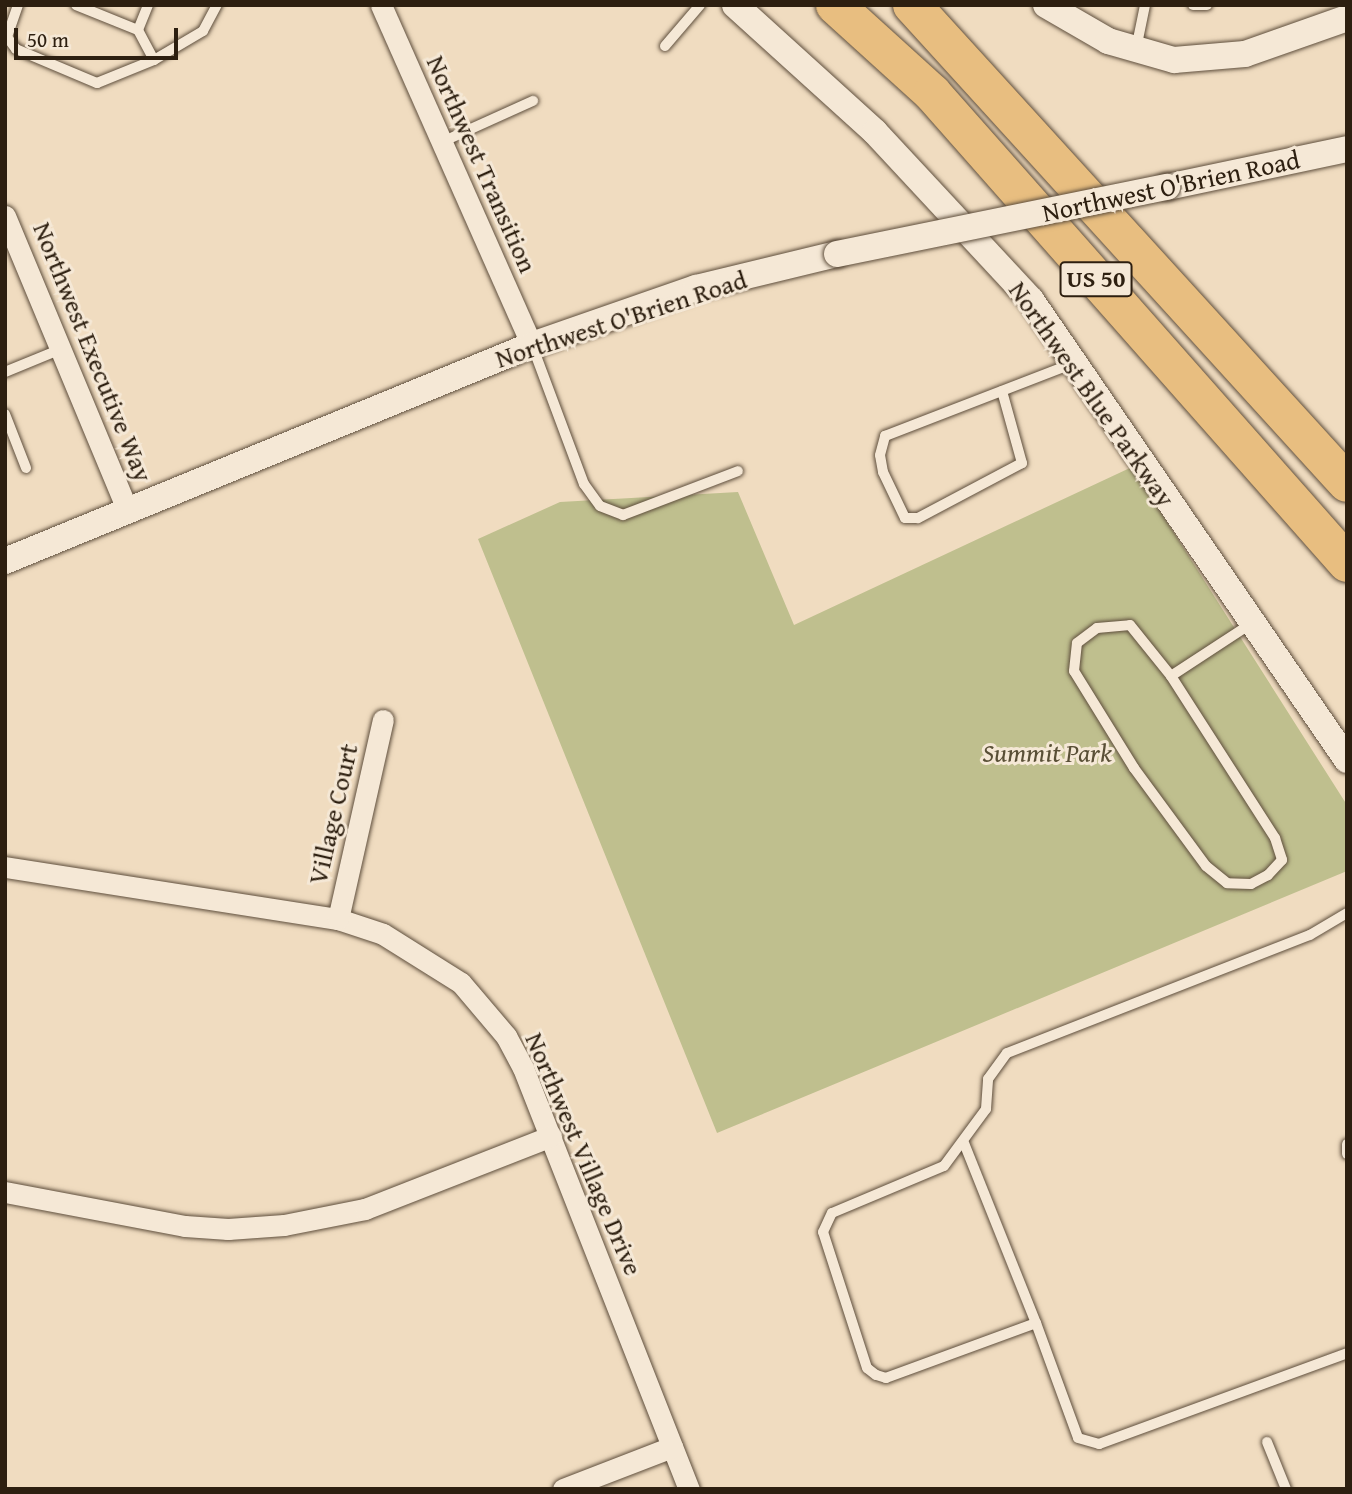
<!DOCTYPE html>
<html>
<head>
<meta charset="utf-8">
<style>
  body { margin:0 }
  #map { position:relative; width:1352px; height:1494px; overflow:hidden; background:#f0dcc0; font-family:"Gentium Book Plus",serif }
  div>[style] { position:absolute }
  .green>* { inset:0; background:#bfbf8e }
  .roads { filter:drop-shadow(0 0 2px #5e4e3c) drop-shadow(0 0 2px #5e4e3c) }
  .service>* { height:10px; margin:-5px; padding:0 5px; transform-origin:5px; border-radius:5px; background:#f5e8d6 }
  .minor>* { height:21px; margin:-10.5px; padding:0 10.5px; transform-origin:10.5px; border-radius:10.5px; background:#f5e8d6 }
  .tertiary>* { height:26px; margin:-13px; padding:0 13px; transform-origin:13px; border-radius:13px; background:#f5e8d6 }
  .motorway>* { height:38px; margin:-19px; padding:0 19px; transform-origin:19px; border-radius:19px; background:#e8be80 }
  .bridges { filter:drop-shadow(0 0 2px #5e4e3c) drop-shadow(0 0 2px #5e4e3c) }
  .tertiary-bridge>* { height:26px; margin:-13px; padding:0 13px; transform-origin:13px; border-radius:13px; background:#f5e8d6 }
  span { translate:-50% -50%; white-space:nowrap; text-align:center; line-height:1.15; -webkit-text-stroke:6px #f5e8d6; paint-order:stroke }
  .shield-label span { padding:2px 5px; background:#f5e8d6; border:2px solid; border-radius:5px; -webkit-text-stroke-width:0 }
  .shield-label { font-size:24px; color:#2d1f10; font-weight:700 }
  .street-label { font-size:26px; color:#2d1f10 }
  .park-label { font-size:26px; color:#594f36; font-style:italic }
  .frame { position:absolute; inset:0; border:7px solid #2d1f10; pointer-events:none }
  .scale { position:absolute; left:14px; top:28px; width:164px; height:32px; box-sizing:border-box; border:4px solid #2d1f10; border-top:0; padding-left:9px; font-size:21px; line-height:24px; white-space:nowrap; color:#2d1f10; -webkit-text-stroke:5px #f5e8d6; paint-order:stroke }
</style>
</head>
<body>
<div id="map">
  <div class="green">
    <div style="clip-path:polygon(1132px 467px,1347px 805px,1347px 871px,717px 1133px,478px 539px,560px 502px,738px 492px,794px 625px)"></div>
  </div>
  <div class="roads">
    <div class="service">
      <div style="left:18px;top:5px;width:34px;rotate:109deg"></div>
      <div style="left:7px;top:37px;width:15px;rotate:53deg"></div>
      <div style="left:16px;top:49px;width:88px;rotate:22.8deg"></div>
      <div style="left:97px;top:83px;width:61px;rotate:-22deg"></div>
      <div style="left:76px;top:5px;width:67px;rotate:22deg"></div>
      <div style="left:138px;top:30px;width:34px;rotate:62deg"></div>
      <div style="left:154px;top:60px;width:57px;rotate:-30.6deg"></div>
      <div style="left:203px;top:31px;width:30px;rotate:-62deg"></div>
      <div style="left:1193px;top:5px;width:14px"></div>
      <div style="left:138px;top:30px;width:27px;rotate:-68deg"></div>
      <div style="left:665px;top:46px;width:54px;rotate:-49.5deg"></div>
      <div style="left:1136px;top:49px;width:45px;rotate:-78.4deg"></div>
      <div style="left:442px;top:142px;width:100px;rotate:-24.3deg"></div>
      <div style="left:532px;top:345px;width:148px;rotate:69.5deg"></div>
      <div style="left:584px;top:484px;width:27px;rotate:54deg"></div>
      <div style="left:600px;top:506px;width:25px;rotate:21deg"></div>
      <div style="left:623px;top:515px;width:123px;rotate:-20.9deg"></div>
      <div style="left:5px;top:372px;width:61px;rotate:-22.3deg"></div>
      <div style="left:1002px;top:391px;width:75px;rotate:74.5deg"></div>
      <div style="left:1022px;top:463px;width:118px;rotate:152.1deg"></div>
      <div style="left:918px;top:518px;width:13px;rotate:180deg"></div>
      <div style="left:905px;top:518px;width:51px;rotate:-115.6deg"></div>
      <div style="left:883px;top:472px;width:17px;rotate:-100deg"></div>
      <div style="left:880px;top:455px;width:20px;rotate:-75deg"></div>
      <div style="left:885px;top:436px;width:203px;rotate:-21.1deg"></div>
      <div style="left:5px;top:414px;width:58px;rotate:68.7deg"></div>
      <div style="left:1171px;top:676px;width:193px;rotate:57.3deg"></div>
      <div style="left:1275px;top:838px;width:23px;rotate:72deg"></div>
      <div style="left:1282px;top:860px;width:21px;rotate:133deg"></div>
      <div style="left:1268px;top:875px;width:19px;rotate:152deg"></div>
      <div style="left:1251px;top:884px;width:24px;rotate:-178deg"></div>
      <div style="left:1227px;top:883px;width:27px;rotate:-141deg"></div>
      <div style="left:1206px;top:866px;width:122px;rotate:-126.3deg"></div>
      <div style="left:1134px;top:768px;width:114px;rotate:-121.7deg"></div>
      <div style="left:1074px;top:671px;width:28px;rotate:-84deg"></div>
      <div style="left:1077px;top:643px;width:25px;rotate:-37deg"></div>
      <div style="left:1097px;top:628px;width:33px;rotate:-5deg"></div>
      <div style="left:1130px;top:625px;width:65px;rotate:51.2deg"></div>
      <div style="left:1171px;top:676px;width:97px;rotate:-33.2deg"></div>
      <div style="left:964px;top:1143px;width:194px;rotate:68.2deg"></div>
      <div style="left:1036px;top:1323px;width:160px;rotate:159.9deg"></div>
      <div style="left:886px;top:1378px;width:10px;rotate:-163deg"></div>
      <div style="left:876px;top:1375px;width:11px;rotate:-142deg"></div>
      <div style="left:867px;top:1368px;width:143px;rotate:-107.9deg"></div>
      <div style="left:823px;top:1232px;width:21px;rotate:-65deg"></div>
      <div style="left:832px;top:1213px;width:121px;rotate:-22.8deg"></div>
      <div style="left:944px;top:1166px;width:71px;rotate:-53.6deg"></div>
      <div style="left:986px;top:1109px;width:30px;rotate:-86deg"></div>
      <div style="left:988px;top:1079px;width:32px;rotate:-54deg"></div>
      <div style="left:1007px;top:1053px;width:325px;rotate:-21.3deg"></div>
      <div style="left:1310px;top:935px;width:43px;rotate:-30.7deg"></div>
      <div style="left:1347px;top:1144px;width:10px;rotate:90deg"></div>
      <div style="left:1036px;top:1323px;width:122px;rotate:69.9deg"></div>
      <div style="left:1078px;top:1438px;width:22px;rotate:16deg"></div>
      <div style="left:1099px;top:1444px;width:264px;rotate:-20.1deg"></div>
      <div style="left:1267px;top:1442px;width:51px;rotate:68deg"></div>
    </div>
    <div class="minor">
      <div style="left:381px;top:5px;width:372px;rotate:66.1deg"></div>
      <div style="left:5px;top:216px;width:317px;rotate:67.4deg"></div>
      <div style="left:5px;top:867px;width:337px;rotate:8.9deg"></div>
      <div style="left:338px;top:919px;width:47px;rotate:18.4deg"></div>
      <div style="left:383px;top:934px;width:92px;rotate:32.1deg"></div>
      <div style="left:461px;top:983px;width:70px;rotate:49.7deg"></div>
      <div style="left:506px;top:1036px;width:36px;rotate:62deg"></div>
      <div style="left:523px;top:1068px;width:453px;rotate:68.5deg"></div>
      <div style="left:338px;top:919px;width:204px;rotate:-77.3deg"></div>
      <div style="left:5px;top:1192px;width:183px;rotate:10.7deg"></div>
      <div style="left:185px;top:1226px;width:43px;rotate:4deg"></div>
      <div style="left:228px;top:1229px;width:56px;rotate:-4.1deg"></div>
      <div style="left:284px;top:1225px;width:83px;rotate:-11.2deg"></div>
      <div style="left:365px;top:1209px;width:200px;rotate:-21.4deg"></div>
      <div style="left:563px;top:1489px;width:117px;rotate:-21.1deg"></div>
    </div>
    <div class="tertiary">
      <div style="left:735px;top:5px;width:189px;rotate:42.2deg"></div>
      <div style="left:875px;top:132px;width:229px;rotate:47.1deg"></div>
      <div style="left:1031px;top:300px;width:558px;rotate:55.51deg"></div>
      <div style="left:1046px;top:5px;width:72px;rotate:30.1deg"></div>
      <div style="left:1108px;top:41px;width:69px;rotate:16.1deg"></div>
      <div style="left:1174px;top:60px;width:71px;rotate:-4.8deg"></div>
      <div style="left:1245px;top:54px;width:108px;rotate:-19.4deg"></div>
      <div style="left:1167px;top:187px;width:184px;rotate:-11.9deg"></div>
      <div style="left:5px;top:561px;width:570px;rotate:-22.29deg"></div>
      <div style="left:532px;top:345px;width:174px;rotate:-19.2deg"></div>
      <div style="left:696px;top:288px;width:145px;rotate:-13.6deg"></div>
    </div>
    <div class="motorway">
      <div style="left:835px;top:5px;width:131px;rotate:42.2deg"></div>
      <div style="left:932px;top:93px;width:627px;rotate:48.56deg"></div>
      <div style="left:912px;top:5px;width:646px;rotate:47.7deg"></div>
    </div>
  </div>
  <div class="bridges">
    <div class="tertiary-bridge">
      <div style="left:837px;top:254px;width:337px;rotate:-11.5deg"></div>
    </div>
  </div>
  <div class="shield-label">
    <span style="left:1096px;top:279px">US 50</span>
  </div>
  <div class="street-label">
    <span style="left:482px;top:164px;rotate:66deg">Northwest Transition</span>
    <span style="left:1171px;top:186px;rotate:-12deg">Northwest O'Brien Road</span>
    <span style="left:621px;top:319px;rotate:-18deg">Northwest O'Brien Road</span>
    <span style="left:93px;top:352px;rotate:68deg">Northwest Executive Way</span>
    <span style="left:1092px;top:394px;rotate:55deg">Northwest Blue Parkway</span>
    <span style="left:333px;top:814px;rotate:-77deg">Village Court</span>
    <span style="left:584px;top:1154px;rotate:67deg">Northwest Village Drive</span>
  </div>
  <div class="park-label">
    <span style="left:1047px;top:753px">Summit Park</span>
  </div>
  <div class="frame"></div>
  <div class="scale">50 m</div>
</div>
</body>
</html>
